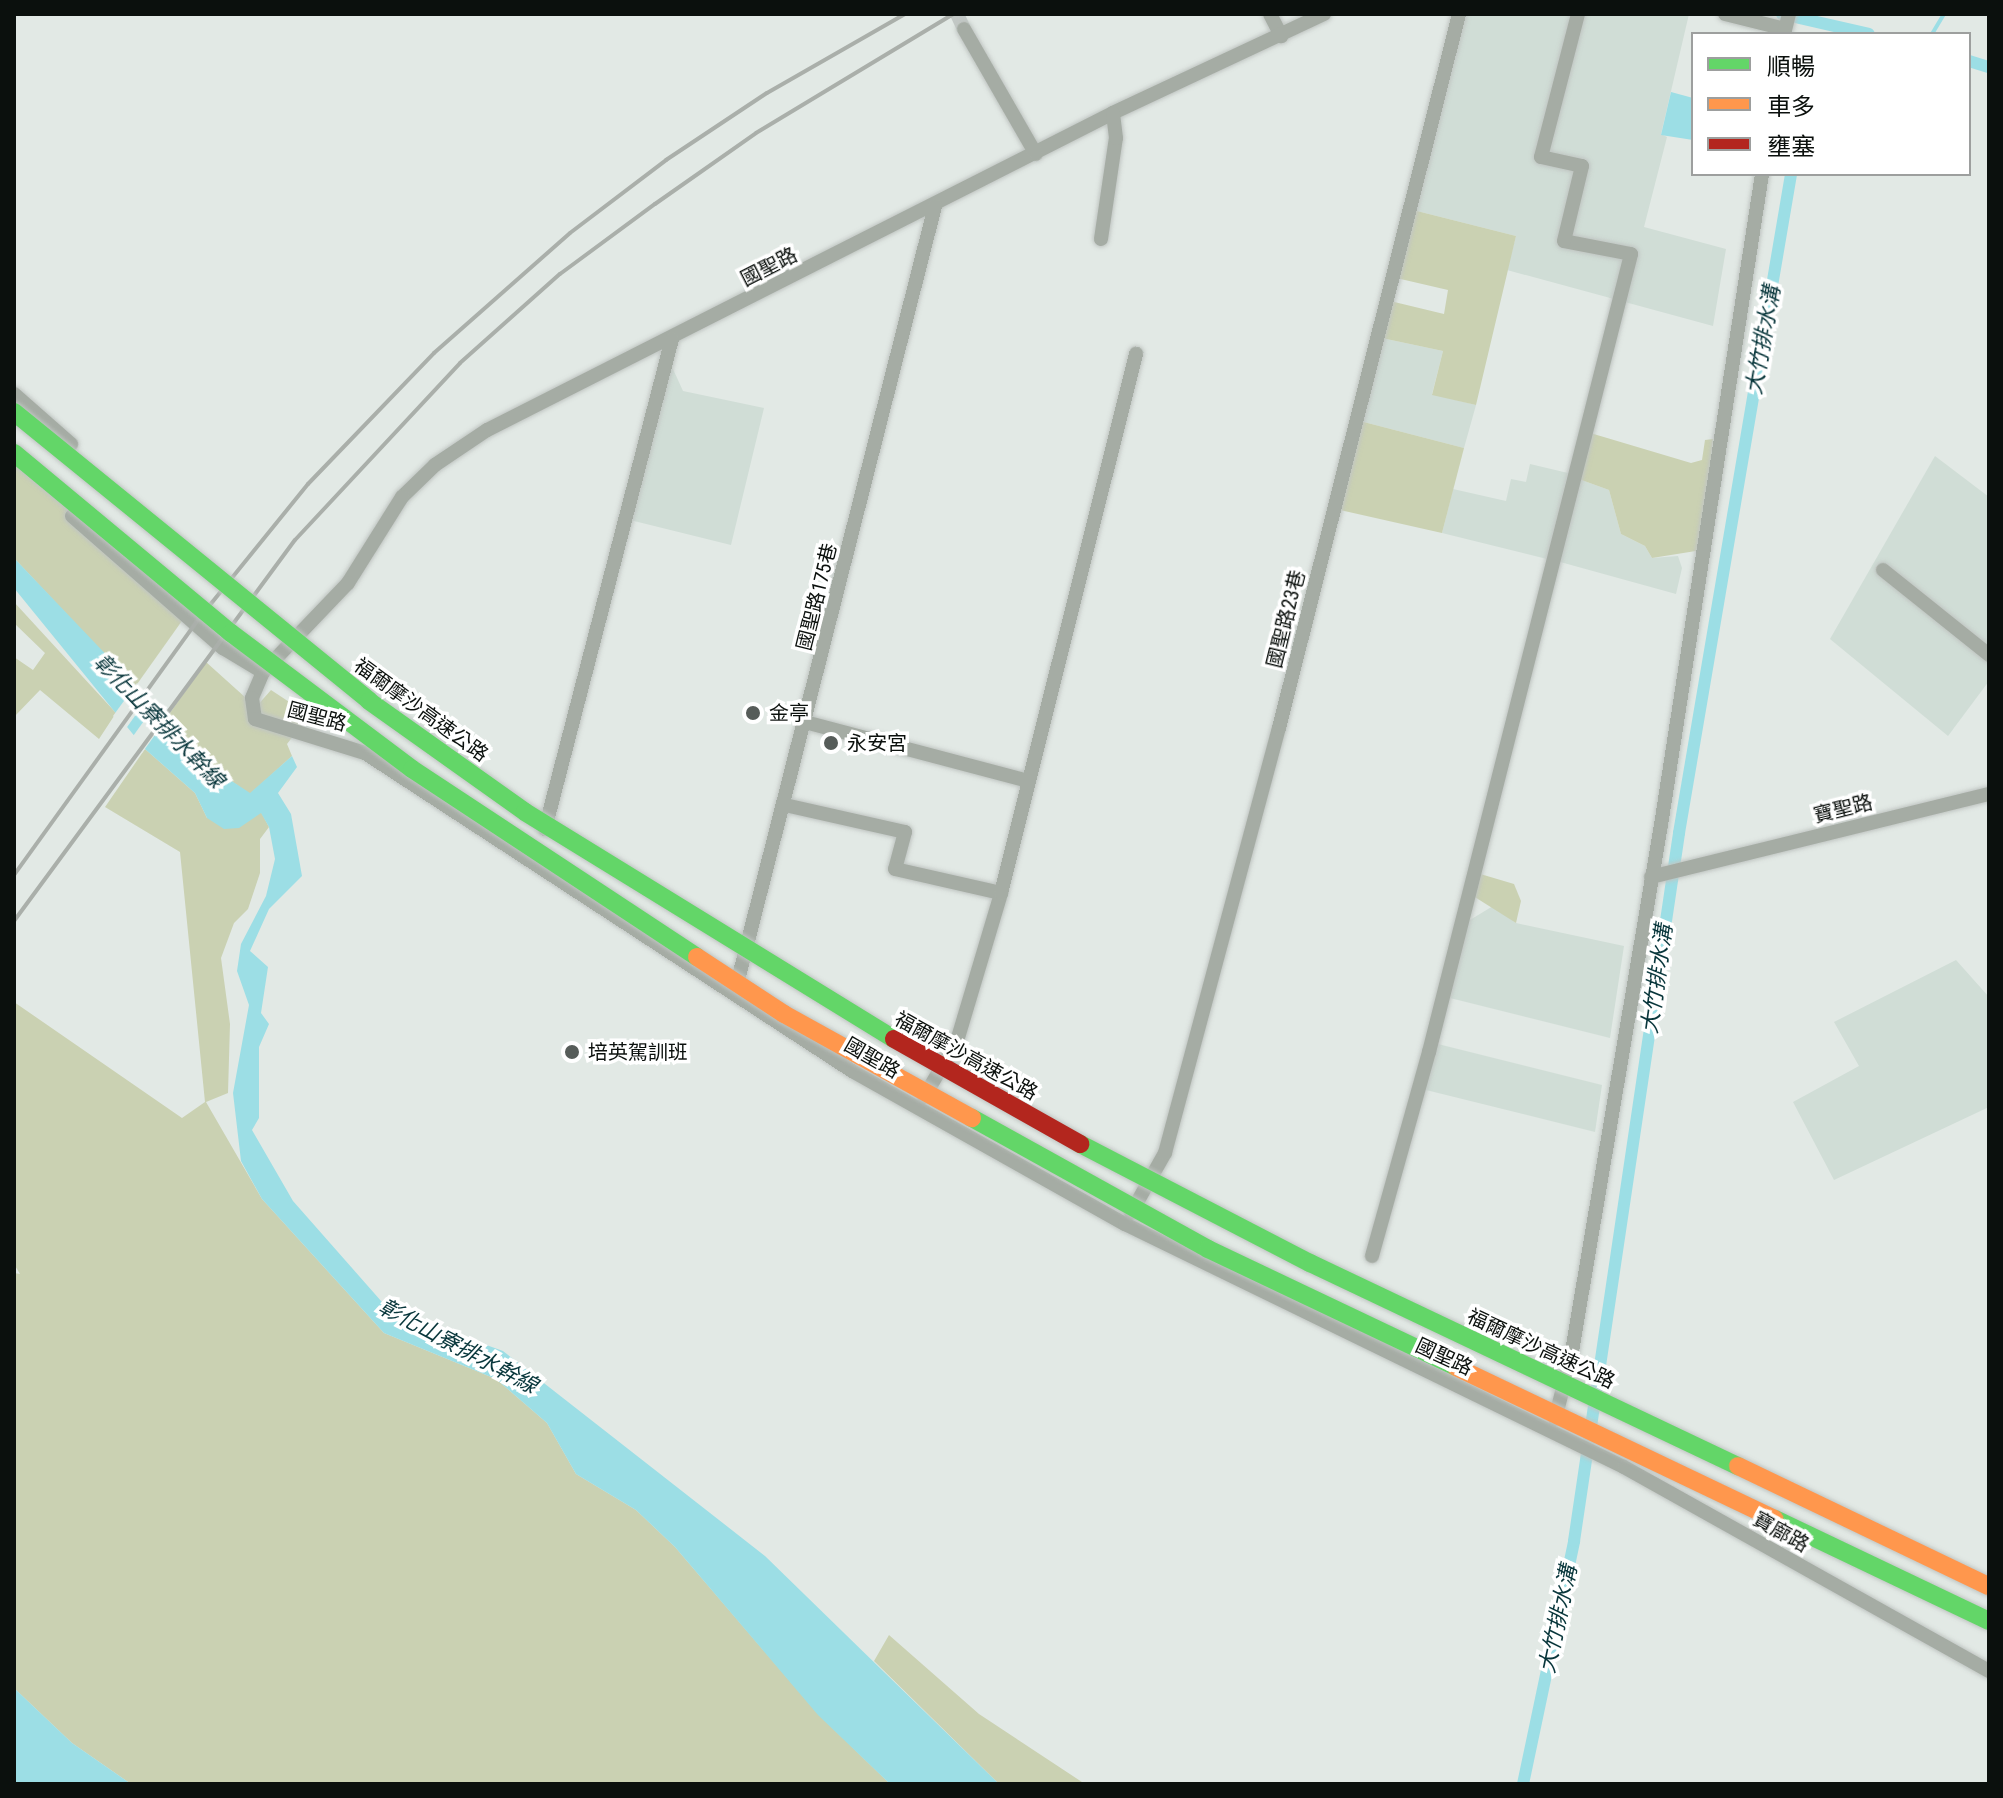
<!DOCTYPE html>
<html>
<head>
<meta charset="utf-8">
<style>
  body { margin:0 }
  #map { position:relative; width:2003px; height:1798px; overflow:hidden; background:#e2e9e5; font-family:"Roboto Condensed","Noto Sans TC",sans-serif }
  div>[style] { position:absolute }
  .built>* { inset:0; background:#d0ddd6 }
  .green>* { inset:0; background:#cad1b2 }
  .water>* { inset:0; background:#9cdee5 }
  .pier>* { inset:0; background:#e2e9e5 }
  .stream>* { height:4px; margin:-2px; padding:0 2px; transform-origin:2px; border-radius:2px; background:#9cdee5 }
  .canal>* { height:12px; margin:-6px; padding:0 6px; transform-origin:6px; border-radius:6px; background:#9cdee5 }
  .street-tunnel>* { height:14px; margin-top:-7px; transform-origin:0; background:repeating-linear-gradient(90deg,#c2c8c5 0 14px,transparent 0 21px) }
  .roads { filter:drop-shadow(0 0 2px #c0c5c2) drop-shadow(0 0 2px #c0c5c2) }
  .street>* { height:14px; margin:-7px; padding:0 7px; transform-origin:7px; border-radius:7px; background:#a5aca4 }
  .rail>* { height:4px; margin:-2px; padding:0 2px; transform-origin:2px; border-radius:2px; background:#aaafaa }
  .bridges { filter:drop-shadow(0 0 2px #c0c5c2) drop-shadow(0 0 2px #c0c5c2) }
  .fast-bridge>* { height:18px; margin:-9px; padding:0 9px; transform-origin:9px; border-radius:9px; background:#63d668 }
  .slow-bridge>* { height:18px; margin:-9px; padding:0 9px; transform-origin:9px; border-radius:9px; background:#ff974d }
  .jam-bridge>* { height:18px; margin:-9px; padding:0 9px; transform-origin:9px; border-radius:9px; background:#b3261e }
  .dots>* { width:22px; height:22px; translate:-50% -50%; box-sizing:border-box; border:4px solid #fff; border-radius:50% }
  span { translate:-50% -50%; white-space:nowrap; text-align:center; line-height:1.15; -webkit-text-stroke:7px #fff; paint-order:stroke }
  .street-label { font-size:20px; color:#0b100d }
  .poi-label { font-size:20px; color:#0b100d }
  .left { translate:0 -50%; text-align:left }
  .water-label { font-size:22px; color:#08363b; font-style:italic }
  .frame { position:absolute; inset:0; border:16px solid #0b100d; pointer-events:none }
  .legend { position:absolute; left:1691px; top:32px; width:280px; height:144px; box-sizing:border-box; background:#fff; border:2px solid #9d9f9e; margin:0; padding:10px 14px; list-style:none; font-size:24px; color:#0b100d }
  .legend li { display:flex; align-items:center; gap:16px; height:40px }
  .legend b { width:40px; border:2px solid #9d9f9e }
</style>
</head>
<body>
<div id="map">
  <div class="built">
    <div style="clip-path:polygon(1458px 14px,1689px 14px,1661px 134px,1667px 137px,1644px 227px,1726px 249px,1713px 326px,1507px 270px,1516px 236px,1409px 209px)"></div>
    <div style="clip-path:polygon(1377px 337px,1443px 351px,1432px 394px,1476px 405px,1464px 448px,1356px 420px)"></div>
    <div style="clip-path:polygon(673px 369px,683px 391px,764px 408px,731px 545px,626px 519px,663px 370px)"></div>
    <div style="clip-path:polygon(1935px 456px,1989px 497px,1989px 681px,1948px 736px,1830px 639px)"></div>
    <div style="clip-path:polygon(1530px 464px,1568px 473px,1547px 559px,1442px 533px,1453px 489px,1506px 501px,1511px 479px,1526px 482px)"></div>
    <div style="clip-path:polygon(1576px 478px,1609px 490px,1621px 534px,1645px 546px,1652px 558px,1678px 556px,1682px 568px,1676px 594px,1553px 560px)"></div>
    <div style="clip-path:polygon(1493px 906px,1516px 923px,1624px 946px,1610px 1038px,1446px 997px,1465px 923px)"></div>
    <div style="clip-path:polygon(1956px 960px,1989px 997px,1989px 1107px,1834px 1180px,1793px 1102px,1859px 1066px,1834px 1022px)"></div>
    <div style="clip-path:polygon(1434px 1043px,1602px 1085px,1595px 1132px,1422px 1089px)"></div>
  </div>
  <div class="green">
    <div style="clip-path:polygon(1409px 209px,1516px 236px,1476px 405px,1432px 395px,1443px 351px,1377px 337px,1386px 300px,1444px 314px,1448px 290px,1392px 277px)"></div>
    <div style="clip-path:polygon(1356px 420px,1464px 448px,1442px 533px,1340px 510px)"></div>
    <div style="clip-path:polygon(1587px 432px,1691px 463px,1702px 460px,1705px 440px,1713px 439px,1702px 550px,1652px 558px,1645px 546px,1621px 534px,1609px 490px,1576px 478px)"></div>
    <div style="clip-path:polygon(14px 454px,189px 611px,135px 687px,14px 558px)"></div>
    <div style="clip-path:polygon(14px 602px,116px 713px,99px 739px,40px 690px,14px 717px,14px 657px,33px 670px,45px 653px,14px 623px)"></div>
    <div style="clip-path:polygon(206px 662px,256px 707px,271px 690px,309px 715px,287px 744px,292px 756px,250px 794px,218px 772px,165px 720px)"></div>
    <div style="clip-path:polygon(145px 749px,195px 793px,207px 818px,261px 812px,269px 827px,260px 839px,260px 873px,248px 909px,234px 923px,221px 958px,230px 1024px,228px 1093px,206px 1102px,262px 1199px,384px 1333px,496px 1379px,547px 1423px,576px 1474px,636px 1510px,675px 1547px,818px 1714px,890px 1784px,131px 1784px,72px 1743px,14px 1688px,14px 1273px,20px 1274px,14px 1264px,14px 1002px,182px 1118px,205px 1102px,180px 852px,105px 807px)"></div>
    <div style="clip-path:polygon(1477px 873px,1514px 884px,1521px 901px,1516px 923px,1470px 894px)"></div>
    <div style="clip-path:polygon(889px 1635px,979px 1714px,1085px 1784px,999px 1784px,874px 1661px)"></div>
  </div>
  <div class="water">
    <div style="clip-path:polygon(1671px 92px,1693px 98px,1693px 140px,1661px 135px)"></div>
    <div style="clip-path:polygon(14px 558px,218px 772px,250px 793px,292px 756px,297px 767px,278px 793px,291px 814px,302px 876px,269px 909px,250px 951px,268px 967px,261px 1013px,269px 1024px,259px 1047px,259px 1118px,252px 1130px,293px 1201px,389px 1310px,503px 1351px,765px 1556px,999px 1784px,890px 1784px,818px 1715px,675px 1547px,636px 1510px,576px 1474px,547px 1423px,496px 1379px,384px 1333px,262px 1199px,241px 1161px,233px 1093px,249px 1005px,237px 971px,241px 944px,266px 896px,275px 859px,269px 827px,261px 813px,239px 828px,224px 829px,207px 818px,195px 793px,145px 749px,14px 588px)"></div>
    <div style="clip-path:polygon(14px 1688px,72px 1743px,131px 1784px,14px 1784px)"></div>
  </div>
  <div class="pier">
    <div style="clip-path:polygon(137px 683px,149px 696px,125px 730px,113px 716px)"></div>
    <div style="clip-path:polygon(156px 704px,168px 717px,142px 753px,131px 739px)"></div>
  </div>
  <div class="stream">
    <div style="left:1932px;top:34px;width:23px;rotate:-59deg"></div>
  </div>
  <div class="canal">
    <div style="left:1782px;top:14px;width:89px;rotate:12.9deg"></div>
    <div style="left:1969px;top:61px;width:21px;rotate:17deg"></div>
    <div style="left:1523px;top:1784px;width:248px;rotate:-78.1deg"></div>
    <div style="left:1574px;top:1541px;width:716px;rotate:-81.56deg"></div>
    <div style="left:1679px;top:833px;width:668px;rotate:-80.35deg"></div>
  </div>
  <div class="street-tunnel">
    <div style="left:957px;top:14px;width:17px;rotate:65deg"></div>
  </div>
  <div class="roads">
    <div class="street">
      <div style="left:1270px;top:14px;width:25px;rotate:63deg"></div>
      <div style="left:1324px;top:14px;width:233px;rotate:154.9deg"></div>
      <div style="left:1113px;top:113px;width:702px;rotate:153.14deg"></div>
      <div style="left:487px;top:430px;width:63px;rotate:146.1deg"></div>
      <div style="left:435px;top:465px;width:46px;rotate:135.9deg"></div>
      <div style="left:402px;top:497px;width:102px;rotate:122.1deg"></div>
      <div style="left:348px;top:583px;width:123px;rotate:133.7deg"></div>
      <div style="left:263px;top:672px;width:28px;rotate:113deg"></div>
      <div style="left:252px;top:698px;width:21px;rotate:82deg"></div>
      <div style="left:255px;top:719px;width:115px;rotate:17.2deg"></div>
      <div style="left:365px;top:753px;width:582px;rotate:33.14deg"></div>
      <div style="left:852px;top:1071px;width:313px;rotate:29.3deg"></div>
      <div style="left:1125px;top:1224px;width:555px;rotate:25.96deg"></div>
      <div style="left:1624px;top:1467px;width:418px;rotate:29.2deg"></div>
      <div style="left:1725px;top:14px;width:62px;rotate:14deg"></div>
      <div style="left:964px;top:29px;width:144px;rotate:60.1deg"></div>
      <div style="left:1784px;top:34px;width:21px;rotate:-76deg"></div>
      <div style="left:1101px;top:239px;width:102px;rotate:-81.6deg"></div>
      <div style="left:1116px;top:138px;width:25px;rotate:-97deg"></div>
      <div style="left:14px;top:394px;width:76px;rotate:41.3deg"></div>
      <div style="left:72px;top:516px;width:201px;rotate:41.2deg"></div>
      <div style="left:223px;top:648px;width:47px;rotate:31deg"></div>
      <div style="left:1883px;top:570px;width:136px;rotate:38.7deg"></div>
      <div style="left:805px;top:722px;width:231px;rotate:14.8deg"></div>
      <div style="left:785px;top:805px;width:123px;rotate:12.7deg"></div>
      <div style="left:905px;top:832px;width:38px;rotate:105deg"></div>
      <div style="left:895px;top:869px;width:109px;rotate:12.8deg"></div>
      <div style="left:545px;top:829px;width:506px;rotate:-75.47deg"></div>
      <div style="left:1651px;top:877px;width:348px;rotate:-13.8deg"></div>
      <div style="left:736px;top:988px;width:807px;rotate:-75.72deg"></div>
      <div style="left:924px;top:1097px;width:65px;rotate:-59.5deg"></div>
      <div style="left:957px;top:1041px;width:154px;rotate:-73.4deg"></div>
      <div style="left:1001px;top:893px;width:556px;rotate:-75.94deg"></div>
      <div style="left:1131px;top:1213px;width:69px;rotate:-60.5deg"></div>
      <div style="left:1165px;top:1153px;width:440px;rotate:-75deg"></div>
      <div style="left:1279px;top:728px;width:736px;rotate:-75.85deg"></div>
      <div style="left:1372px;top:1256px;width:212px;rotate:-74.4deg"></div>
      <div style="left:1429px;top:1052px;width:823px;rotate:-75.79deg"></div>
      <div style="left:1631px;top:254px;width:68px;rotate:-169deg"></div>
      <div style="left:1564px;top:241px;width:77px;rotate:-76.5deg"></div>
      <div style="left:1582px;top:166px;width:42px;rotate:-167.6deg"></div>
      <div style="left:1541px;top:157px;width:148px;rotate:-75.5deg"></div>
      <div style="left:1555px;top:1419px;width:64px;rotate:-75.5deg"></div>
      <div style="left:1571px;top:1357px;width:540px;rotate:-80.4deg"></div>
      <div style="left:1661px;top:825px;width:659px;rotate:-81.18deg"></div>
    </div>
  </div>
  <div class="rail">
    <div style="left:14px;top:875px;width:319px;rotate:-54.2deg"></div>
    <div style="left:201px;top:616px;width:170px;rotate:-51deg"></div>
    <div style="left:308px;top:484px;width:182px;rotate:-46.1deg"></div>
    <div style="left:434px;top:353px;width:181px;rotate:-41.4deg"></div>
    <div style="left:570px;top:233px;width:121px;rotate:-37.2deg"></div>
    <div style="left:666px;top:160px;width:121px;rotate:-33.6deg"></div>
    <div style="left:767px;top:93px;width:159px;rotate:-29.8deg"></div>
    <div style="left:14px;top:921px;width:473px;rotate:-53.6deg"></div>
    <div style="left:295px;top:540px;width:242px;rotate:-47deg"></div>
    <div style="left:460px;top:363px;width:134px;rotate:-41.7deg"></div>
    <div style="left:560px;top:274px;width:118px;rotate:-36.4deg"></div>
    <div style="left:655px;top:204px;width:123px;rotate:-35.1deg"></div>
    <div style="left:756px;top:133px;width:230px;rotate:-31.1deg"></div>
  </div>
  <div class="bridges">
    <div class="fast-bridge">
      <div style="left:14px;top:412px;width:458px;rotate:39.1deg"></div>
      <div style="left:369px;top:701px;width:191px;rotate:35.4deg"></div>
      <div style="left:525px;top:812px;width:433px;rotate:31.6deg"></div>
      <div style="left:14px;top:453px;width:282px;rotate:39.7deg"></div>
      <div style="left:231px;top:633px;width:226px;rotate:36.9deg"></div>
      <div style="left:412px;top:769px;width:341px;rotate:33.4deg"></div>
      <div style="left:972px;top:1118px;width:270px;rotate:29deg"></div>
      <div style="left:1208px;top:1249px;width:275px;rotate:25.4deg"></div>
      <div style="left:1080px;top:1144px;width:259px;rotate:27.4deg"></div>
      <div style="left:1310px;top:1263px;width:474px;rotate:25.4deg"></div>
      <div style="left:1775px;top:1519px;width:237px;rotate:25.5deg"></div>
    </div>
    <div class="slow-bridge">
      <div style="left:697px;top:957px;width:104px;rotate:33.2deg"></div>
      <div style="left:784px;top:1014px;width:215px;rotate:29deg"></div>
      <div style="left:1456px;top:1367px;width:353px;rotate:25.5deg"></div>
      <div style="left:1738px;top:1466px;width:278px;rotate:25.6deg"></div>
    </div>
    <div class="jam-bridge">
      <div style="left:894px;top:1039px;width:214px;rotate:29.4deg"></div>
    </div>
  </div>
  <div class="dots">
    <div style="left:753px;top:713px;background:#565c59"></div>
    <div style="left:831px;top:743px;background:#565c59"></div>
    <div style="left:572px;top:1052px;background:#565c59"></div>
  </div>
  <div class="street-label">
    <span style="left:769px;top:267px;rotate:-27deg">國聖路</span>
    <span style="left:817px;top:597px;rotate:-76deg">國聖路175巷</span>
    <span style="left:1286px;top:619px;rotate:-76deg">國聖路23巷</span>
    <span style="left:421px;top:710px;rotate:36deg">福爾摩沙高速公路</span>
    <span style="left:317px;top:717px;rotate:15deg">國聖路</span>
    <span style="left:1843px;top:809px;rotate:-14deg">寶聖路</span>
    <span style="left:966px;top:1056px;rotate:29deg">福爾摩沙高速公路</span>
    <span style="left:872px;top:1058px;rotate:30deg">國聖路</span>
    <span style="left:1541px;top:1349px;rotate:25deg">福爾摩沙高速公路</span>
    <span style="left:1444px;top:1357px;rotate:25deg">國聖路</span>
    <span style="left:1781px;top:1532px;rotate:29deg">寶廍路</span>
  </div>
  <div class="poi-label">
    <span class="left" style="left:769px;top:713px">金亭</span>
    <span class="left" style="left:847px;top:743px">永安宮</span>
    <span class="left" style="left:588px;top:1052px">培英駕訓班</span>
  </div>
  <div class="water-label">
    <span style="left:1763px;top:340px;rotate:-80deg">大竹排水溝</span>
    <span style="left:159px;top:721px;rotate:46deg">彰化山寮排水幹線</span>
    <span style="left:1657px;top:979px;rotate:-82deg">大竹排水溝</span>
    <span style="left:458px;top:1346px;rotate:28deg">彰化山寮排水幹線</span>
    <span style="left:1558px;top:1619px;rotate:-78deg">大竹排水溝</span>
  </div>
  <div class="frame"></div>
  <ul class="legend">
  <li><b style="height:10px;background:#63d668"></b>順暢</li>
  <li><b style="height:10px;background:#ff974d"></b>車多</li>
  <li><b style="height:10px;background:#b3261e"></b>壅塞</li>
  </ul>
</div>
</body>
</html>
